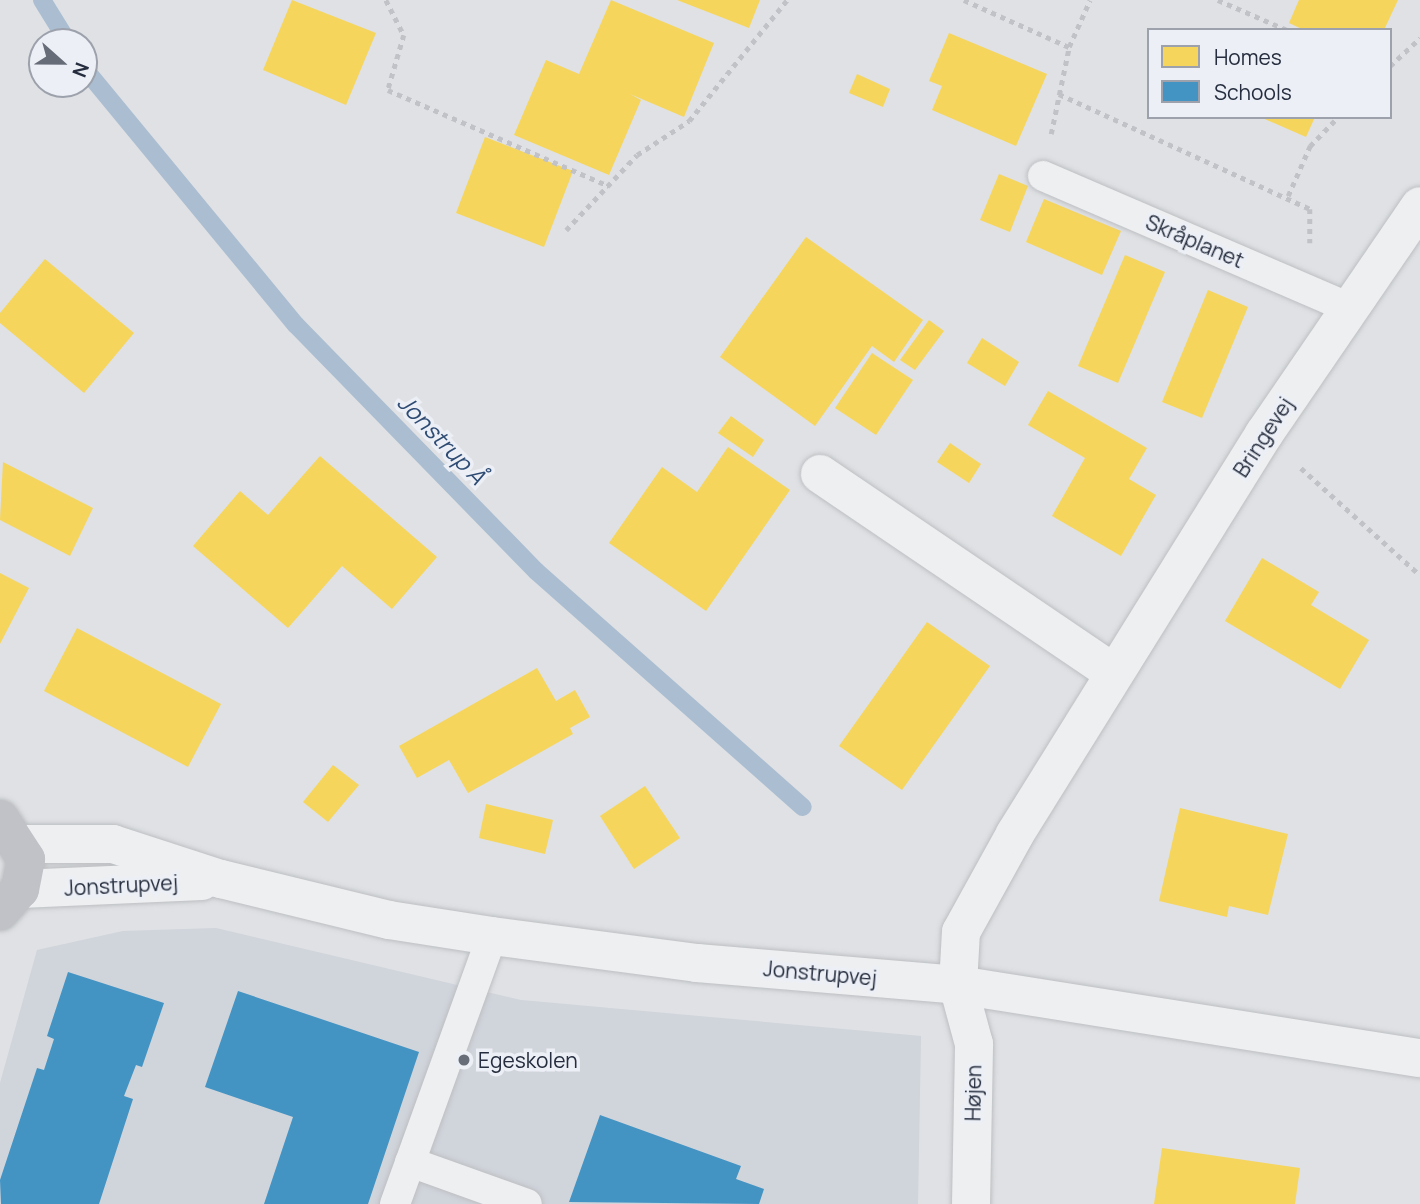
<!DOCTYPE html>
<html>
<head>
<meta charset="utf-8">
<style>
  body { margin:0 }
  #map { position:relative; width:1420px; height:1204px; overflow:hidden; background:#dfe1e4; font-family:Manrope,sans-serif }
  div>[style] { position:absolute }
  .built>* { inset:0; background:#d0d4db }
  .homes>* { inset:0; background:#f6d55c }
  .schools>* { inset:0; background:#4393c3 }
  .stream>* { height:18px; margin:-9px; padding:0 9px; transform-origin:9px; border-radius:9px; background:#abbdd1 }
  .path>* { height:4.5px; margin-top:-2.25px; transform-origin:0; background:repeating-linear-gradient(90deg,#c1c2c7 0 5px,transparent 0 10px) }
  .roads { filter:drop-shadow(0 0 2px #bdbfc2) drop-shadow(0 0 2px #bdbfc2) }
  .lane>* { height:30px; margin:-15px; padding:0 15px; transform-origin:15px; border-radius:15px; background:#eeeff1 }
  .street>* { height:38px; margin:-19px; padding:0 19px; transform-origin:19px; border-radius:19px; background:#eeeff1 }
  .secondary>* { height:38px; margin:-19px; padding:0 19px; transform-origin:19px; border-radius:19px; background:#c0c2c7 }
  .dots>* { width:19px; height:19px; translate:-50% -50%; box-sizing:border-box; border:4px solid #eceff5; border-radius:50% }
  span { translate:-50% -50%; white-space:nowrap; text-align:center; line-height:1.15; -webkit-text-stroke:7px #eceff5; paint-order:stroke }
  .street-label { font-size:21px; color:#252d3e }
  .poi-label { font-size:21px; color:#252d3e }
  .left { translate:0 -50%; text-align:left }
  .water-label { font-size:23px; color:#2e4b73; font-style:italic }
  .legend { position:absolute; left:1147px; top:28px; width:245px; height:91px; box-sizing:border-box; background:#eceff5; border:2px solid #9ca1ac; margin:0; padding:9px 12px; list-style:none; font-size:21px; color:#252d3e }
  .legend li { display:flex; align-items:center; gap:14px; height:35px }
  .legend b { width:35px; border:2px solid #9ca1ac }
  .north { position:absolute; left:28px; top:28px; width:70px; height:70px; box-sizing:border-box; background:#eceff5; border:2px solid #9ca1ac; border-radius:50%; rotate:111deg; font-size:19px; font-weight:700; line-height:28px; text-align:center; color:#252d3e }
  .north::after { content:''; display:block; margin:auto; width:24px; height:32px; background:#666c78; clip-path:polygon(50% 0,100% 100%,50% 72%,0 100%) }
</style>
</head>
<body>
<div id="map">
  <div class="built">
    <div style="clip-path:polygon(216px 928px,521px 1000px,921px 1036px,918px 1204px,0 1204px,0 1083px,37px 950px,123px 931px)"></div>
  </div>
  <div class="homes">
    <div style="clip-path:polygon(292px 0,376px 33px,346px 105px,263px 70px)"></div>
    <div style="clip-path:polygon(611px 0,714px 43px,684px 117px,630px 94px,641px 100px,609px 175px,514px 135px,546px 60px,579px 74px)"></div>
    <div style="clip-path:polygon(677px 0,760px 0,749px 28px)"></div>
    <div style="clip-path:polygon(1299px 0,1398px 0,1384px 30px,1304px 30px,1289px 23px)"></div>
    <div style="clip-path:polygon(949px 33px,1047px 74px,1016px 146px,932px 110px,942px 86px,929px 81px)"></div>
    <div style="clip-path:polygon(857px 74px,890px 89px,883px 107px,849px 93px)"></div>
    <div style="clip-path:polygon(1260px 117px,1315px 117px,1306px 137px)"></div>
    <div style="clip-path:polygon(485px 137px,573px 171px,544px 247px,456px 213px)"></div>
    <div style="clip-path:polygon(999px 174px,1028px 186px,1010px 232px,980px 220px)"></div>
    <div style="clip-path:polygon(1044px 199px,1121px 231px,1102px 275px,1026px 242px)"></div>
    <div style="clip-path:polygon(806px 237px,923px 320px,894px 362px,872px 346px,815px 426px,720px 357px)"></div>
    <div style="clip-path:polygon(1125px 255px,1165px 272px,1118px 383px,1078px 366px)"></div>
    <div style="clip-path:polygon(45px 259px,134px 333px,84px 393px,0 323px,0 313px)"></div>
    <div style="clip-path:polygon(1208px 290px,1248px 307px,1202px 418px,1162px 402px)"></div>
    <div style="clip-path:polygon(929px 320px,944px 331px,915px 370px,900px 360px)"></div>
    <div style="clip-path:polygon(982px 338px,1019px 362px,1005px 386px,967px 363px)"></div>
    <div style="clip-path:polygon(872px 353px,913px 380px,876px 435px,835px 408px)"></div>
    <div style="clip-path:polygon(1048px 391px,1147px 448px,1129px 479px,1156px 495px,1121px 556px,1052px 516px,1085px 458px,1028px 425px)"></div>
    <div style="clip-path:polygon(731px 416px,764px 440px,753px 457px,718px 433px)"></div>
    <div style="clip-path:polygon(950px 443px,981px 464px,969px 483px,937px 462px)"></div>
    <div style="clip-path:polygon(728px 447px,790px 490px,706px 611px,609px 543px,662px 467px,697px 492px)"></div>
    <div style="clip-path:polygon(320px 456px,437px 557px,392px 609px,342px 566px,288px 628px,193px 546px,240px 491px,268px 515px)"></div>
    <div style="clip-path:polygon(3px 462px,93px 508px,70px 556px,0 520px)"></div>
    <div style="clip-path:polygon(1262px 558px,1319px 592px,1311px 605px,1369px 640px,1340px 689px,1225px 621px)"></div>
    <div style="clip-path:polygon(0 573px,29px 588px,0 644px)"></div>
    <div style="clip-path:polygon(927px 622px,990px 666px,902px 790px,839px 746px)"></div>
    <div style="clip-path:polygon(77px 628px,221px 704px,188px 767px,44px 691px)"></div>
    <div style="clip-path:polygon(537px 668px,556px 701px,575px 690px,590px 717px,570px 728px,573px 734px,468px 793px,449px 760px,417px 778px,399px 746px)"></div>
    <div style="clip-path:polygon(333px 765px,359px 785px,328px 822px,303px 802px)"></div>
    <div style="clip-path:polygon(645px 786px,680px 838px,634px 869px,600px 816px)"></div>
    <div style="clip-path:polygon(486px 804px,553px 820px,545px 854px,479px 838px)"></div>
    <div style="clip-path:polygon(1180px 808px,1288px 834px,1268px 915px,1229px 906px,1227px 917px,1159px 901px)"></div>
    <div style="clip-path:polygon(1162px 1148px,1300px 1168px,1295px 1204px,1154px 1204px)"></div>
  </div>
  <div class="schools">
    <div style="clip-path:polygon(68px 972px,164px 1003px,142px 1067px,136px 1065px,124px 1096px,133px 1099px,99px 1204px,1px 1204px,0 1180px,37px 1068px,44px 1070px,54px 1039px,47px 1036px)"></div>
    <div style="clip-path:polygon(238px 991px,419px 1052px,368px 1204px,264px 1204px,293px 1117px,205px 1087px)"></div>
    <div style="clip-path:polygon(600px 1115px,741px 1166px,736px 1179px,764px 1189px,759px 1204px,569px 1202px)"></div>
  </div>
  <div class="stream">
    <div style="left:42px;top:0;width:49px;rotate:58.2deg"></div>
    <div style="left:84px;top:68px;width:333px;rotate:50.5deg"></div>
    <div style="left:296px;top:325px;width:344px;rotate:45.7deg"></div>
    <div style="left:536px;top:571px;width:356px;rotate:41.5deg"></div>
  </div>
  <div class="path">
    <div style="left:386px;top:0;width:39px;rotate:63deg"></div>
    <div style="left:404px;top:35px;width:57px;rotate:106.2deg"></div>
    <div style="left:388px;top:90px;width:241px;rotate:23.5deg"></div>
    <div style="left:964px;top:0;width:115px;rotate:24.1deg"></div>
    <div style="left:1218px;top:0;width:75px;rotate:23.5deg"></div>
    <div style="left:1390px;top:66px;width:41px;rotate:-43deg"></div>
    <div style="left:1059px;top:94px;width:276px;rotate:24.6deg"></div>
    <div style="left:1310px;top:209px;width:34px;rotate:90deg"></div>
    <div style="left:1051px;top:134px;width:89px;rotate:-78.3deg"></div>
    <div style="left:1069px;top:47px;width:51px;rotate:-65.9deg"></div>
    <div style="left:1288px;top:196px;width:55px;rotate:-66.3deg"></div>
    <div style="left:1310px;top:146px;width:40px;rotate:-46deg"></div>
    <div style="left:566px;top:230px;width:103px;rotate:-46.6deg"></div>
    <div style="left:637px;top:155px;width:62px;rotate:-33.2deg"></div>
    <div style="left:689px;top:121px;width:156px;rotate:-51deg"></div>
    <div style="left:1301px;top:468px;width:160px;rotate:42deg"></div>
  </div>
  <div class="roads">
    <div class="lane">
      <div style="left:1043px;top:176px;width:331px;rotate:23.3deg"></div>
      <div style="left:410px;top:1162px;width:124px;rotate:19.7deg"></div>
      <div style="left:395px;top:1204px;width:285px;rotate:-70.1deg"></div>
    </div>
    <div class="street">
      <div style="left:820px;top:474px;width:355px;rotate:34.1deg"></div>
      <div style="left:22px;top:844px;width:91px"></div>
      <div style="left:113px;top:844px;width:114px;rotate:18deg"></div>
      <div style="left:221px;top:879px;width:173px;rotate:13.7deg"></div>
      <div style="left:389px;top:920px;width:104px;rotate:8.8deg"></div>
      <div style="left:492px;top:936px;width:207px;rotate:7.5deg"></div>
      <div style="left:697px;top:963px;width:262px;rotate:4.8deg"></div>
      <div style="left:958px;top:985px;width:468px;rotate:9deg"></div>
      <div style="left:20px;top:889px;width:182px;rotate:-2.5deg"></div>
      <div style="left:971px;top:1204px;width:160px;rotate:-88.9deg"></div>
      <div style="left:974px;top:1044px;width:61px;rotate:-105.2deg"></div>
      <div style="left:958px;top:985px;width:53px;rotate:-86.8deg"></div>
      <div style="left:961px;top:932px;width:112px;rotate:-61.1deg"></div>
      <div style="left:1015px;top:834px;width:471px;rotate:-58.1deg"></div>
      <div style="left:1264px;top:434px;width:276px;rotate:-55.6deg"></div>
    </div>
    <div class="secondary">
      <div style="left:0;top:819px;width:48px;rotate:57deg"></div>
      <div style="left:26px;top:859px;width:31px;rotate:101deg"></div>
      <div style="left:20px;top:889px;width:30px;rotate:132deg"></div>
    </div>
  </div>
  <div class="dots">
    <div style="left:464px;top:1060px;background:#666c78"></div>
  </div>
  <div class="street-label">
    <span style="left:1195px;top:241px;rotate:23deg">Skråplanet</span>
    <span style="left:1263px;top:437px;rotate:-57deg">Bringevej</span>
    <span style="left:121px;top:885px;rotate:-3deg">Jonstrupvej</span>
    <span style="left:820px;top:973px;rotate:5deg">Jonstrupvej</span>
    <span style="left:973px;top:1093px;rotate:-89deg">Højen</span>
  </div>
  <div class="poi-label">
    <span class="left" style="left:478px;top:1060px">Egeskolen</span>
  </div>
  <div class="water-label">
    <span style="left:442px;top:439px;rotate:46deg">Jonstrup Å</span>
  </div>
  <ul class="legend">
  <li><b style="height:19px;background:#f6d55c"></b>Homes</li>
  <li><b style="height:19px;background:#4393c3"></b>Schools</li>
  </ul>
  <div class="north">N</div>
</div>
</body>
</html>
